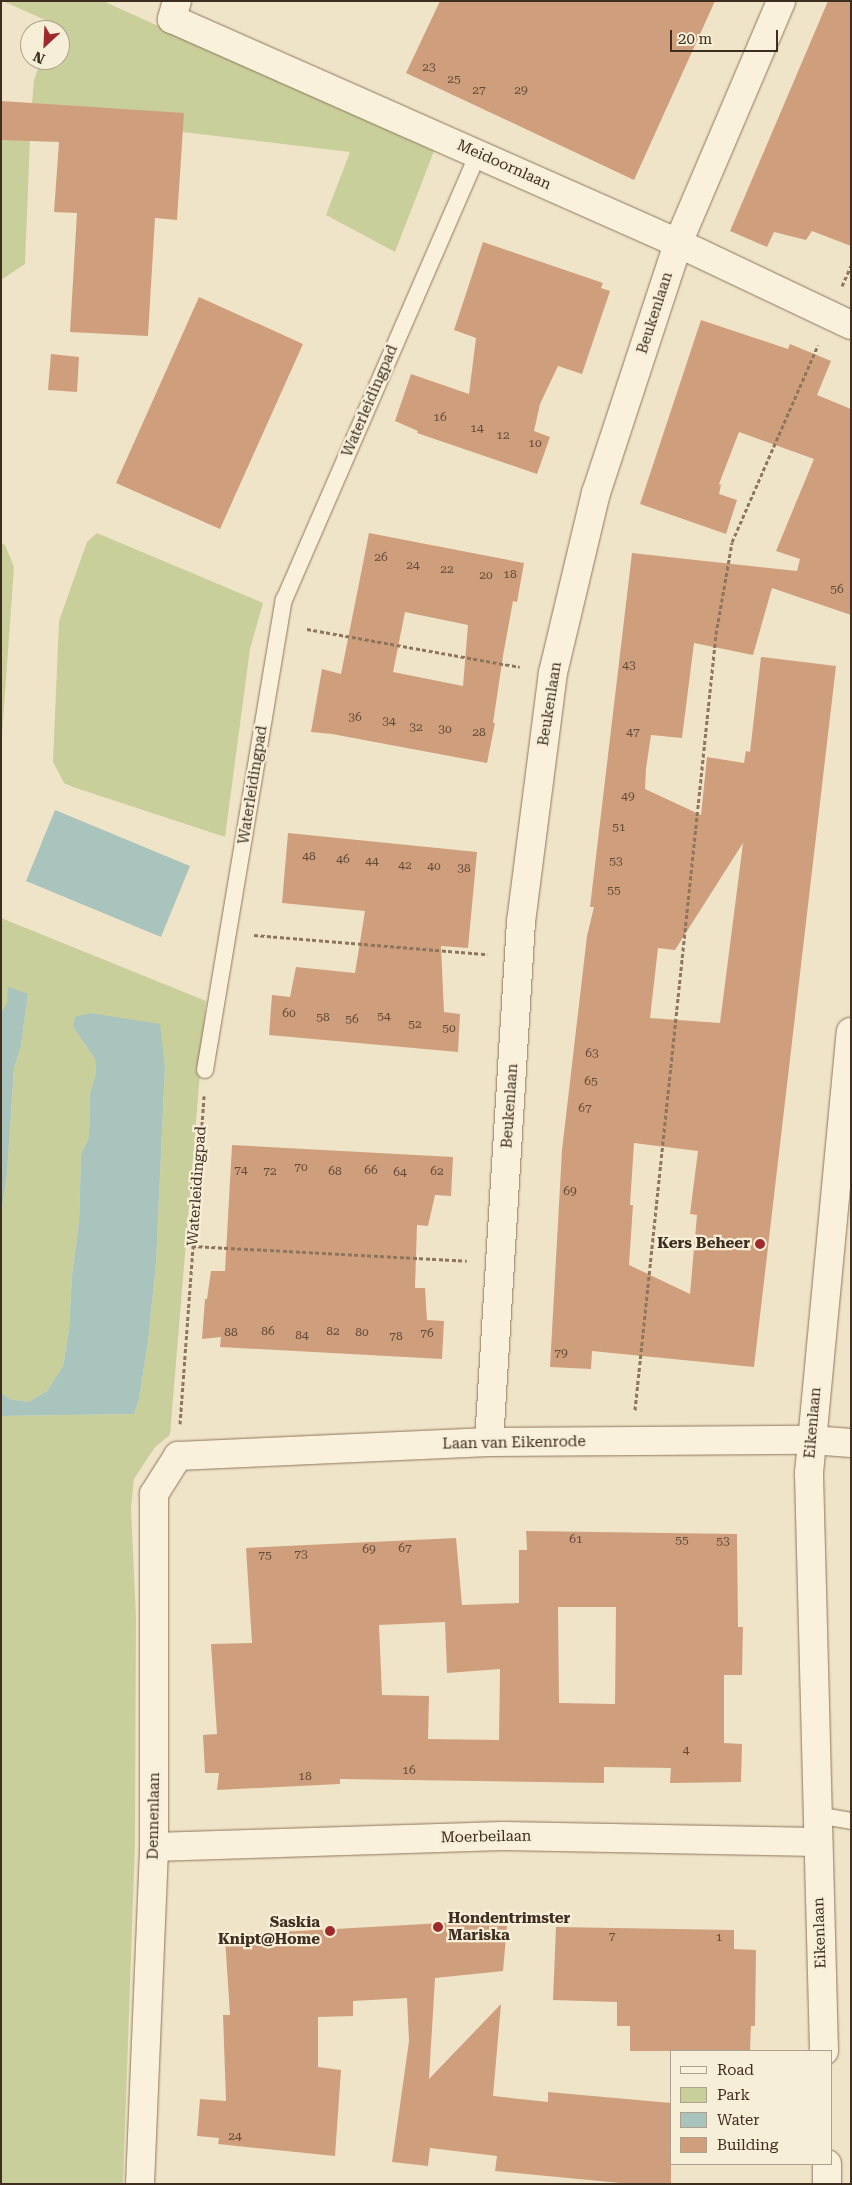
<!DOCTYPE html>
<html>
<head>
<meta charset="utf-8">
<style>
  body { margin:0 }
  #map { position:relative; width:852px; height:2185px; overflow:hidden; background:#f0e4c8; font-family:"Roboto Serif",serif }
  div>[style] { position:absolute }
  .green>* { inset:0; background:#c9cf9b }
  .water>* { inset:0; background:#a9c4bc }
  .building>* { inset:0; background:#cf9f7d }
  .path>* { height:3px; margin-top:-1.5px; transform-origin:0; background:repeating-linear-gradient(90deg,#8d765c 0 4px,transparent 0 6.5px) }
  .roads { filter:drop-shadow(0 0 1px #8d765c) drop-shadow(0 0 1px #8d765c) }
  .lane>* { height:16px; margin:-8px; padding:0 8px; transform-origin:8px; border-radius:8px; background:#faf1dc }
  .street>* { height:28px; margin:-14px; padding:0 14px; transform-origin:14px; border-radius:14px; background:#faf1dc }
  .dots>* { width:14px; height:14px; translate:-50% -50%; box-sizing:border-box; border:2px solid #f7eed8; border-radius:50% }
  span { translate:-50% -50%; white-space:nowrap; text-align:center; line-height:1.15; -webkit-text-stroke:4.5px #f7eed8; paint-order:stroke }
  .number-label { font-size:12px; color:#624a37 }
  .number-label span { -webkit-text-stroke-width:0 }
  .street-label { font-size:15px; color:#3d2e20 }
  .poi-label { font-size:15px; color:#3d2e20; font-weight:700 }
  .right { translate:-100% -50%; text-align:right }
  .left { translate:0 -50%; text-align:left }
  .frame { position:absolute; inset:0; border:2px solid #3d2e20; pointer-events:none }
  .legend { position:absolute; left:670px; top:2050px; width:162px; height:115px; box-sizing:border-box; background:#f7eed8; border:1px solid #ada18e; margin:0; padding:6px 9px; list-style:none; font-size:15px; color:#3d2e20 }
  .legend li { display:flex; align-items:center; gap:10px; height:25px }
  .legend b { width:25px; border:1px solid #ada18e }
  .north { position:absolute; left:20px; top:20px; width:50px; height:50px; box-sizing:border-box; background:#f7eed8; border:1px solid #ada18e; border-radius:50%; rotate:205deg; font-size:14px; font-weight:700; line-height:20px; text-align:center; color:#3d2e20 }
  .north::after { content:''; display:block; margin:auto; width:18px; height:22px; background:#9e2a2b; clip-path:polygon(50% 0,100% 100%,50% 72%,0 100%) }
  .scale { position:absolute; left:670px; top:30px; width:108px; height:22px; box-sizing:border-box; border:2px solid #3d2e20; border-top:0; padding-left:6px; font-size:15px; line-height:18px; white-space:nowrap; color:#3d2e20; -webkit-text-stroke:4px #f7eed8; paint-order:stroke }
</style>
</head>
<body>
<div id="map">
  <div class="green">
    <div style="clip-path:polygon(3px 1px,103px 1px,434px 151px,395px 252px,326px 215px,350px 152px,31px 114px,25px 264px,1px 280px,1px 115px,31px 114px,34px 80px,41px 60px,60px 60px,60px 30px,52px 30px,54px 24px)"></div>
    <div style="clip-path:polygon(97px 533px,263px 603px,250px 649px,225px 837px,73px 787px,64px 783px,53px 762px,59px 621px,87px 542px)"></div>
    <div style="clip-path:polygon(1px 543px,5px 545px,14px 567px,1px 749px)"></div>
    <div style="clip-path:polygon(1px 918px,206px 1001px,170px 1435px,155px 1447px,134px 1479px,131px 1508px,136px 1617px,135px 1844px,123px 2184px,1px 2184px,1px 1416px,134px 1414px,139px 1399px,148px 1342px,156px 1264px,165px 1066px,159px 1024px,73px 1027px,95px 1059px,96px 1073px,90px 1094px,89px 1137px,81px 1155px,79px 1222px,72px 1276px,69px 1329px,63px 1366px,47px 1391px,28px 1402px,10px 1399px,1px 1393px,1px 1215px,7px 1174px,14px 1068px,21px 1046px,28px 994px,7px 1004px,1px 1013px)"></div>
  </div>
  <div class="water">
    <div style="clip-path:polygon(55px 810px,190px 866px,161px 937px,26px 881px)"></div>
    <div style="clip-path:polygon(8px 987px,28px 994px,21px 1046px,14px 1068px,7px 1174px,1px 1215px,1px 1013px,7px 1003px)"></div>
    <div style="clip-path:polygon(90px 1013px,160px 1024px,165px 1066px,156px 1264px,148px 1342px,139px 1399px,134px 1414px,1px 1416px,1px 1393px,10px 1399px,28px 1402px,47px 1391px,63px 1366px,69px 1329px,72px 1276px,79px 1222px,81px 1155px,89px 1137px,90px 1094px,96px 1073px,95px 1059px,73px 1027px,75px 1017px)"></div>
  </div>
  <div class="building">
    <div style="clip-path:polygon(440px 1px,715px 1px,634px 180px,406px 73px)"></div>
    <div style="clip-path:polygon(828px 1px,851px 1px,851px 246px,812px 231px,806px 240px,774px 232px,767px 247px,730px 231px)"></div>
    <div style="clip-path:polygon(1px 101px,184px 113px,177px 220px,155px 218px,148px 336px,70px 332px,77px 213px,54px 212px,59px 142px,1px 140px)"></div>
    <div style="clip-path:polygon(483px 242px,603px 283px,601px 288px,610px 291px,582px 374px,558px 366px,540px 404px,534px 431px,550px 437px,537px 474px,417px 433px,418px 431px,395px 421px,411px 374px,469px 394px,476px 338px,454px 330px)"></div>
    <div style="clip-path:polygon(199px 297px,303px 344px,220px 529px,116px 483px)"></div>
    <div style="clip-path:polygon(evenodd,701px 320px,788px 349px,790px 344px,831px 361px,817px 395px,851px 409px,851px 615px,772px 588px,753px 655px,694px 643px,682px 738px,651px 735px,646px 769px,645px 789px,701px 815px,707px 757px,744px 763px,746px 751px,750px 752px,761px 657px,836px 666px,754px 1367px,592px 1351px,591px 1369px,550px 1367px,562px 1150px,587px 936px,594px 907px,590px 907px,632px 553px,797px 571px,800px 559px,776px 551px,814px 459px,739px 432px,719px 484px,721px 485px,719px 494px,737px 500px,726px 534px,640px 504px,701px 320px,743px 843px,720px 1023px,650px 1018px,658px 948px,675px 950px,743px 843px,701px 320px,634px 1143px,698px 1151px,690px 1214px,697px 1215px,690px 1294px,629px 1265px,633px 1205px,630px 1205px,634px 1143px)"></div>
    <div style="clip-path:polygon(51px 354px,79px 357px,77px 392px,48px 390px)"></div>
    <div style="clip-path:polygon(evenodd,369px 533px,524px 563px,517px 602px,513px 601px,503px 656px,493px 723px,495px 723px,487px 763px,332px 734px,311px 732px,322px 669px,341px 674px,369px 533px,405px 612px,468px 625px,463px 686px,393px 672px,405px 612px)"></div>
    <div style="clip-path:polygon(288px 833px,477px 852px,468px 948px,441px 946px,444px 1012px,460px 1014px,458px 1052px,269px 1035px,272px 995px,290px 997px,296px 967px,355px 973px,365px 911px,282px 903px)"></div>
    <div style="clip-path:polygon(232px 1145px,453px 1157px,451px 1196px,435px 1195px,428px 1226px,417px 1225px,415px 1288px,425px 1288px,427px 1320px,444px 1321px,442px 1359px,220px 1347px,221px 1337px,202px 1339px,205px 1299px,207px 1299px,211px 1271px,225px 1271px)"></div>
    <div style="clip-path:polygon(evenodd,526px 1531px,737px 1534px,738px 1627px,743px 1627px,742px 1675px,724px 1675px,724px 1743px,742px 1744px,741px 1782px,670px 1783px,671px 1768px,604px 1767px,604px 1783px,340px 1779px,340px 1784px,217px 1790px,219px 1773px,205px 1773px,203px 1735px,217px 1734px,211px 1644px,252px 1643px,246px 1548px,456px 1538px,462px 1605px,519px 1603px,519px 1550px,527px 1550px,526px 1531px,558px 1607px,616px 1607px,615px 1704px,559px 1703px,558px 1607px,526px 1531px,445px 1622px,447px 1673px,500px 1669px,499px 1740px,428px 1739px,429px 1696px,382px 1695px,379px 1625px,445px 1622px)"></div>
    <div style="clip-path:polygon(478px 1921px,478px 1925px,507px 1926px,503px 1971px,435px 1978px,429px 2079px,501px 2004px,493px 2096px,548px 2102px,548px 2092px,671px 2103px,671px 2184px,631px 2184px,495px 2171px,497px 2156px,430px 2148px,428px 2166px,392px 2162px,409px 2041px,407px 1998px,353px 2001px,353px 2016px,318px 2017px,318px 2067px,341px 2070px,335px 2156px,218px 2144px,219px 2138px,197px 2136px,200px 2099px,226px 2101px,223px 2015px,230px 2015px,225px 1937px,244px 1936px,244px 1934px)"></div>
    <div style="clip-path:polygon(556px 1927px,734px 1930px,734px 1949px,756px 1950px,755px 2026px,751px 2026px,750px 2051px,630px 2051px,630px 2026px,617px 2026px,617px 2002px,553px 2000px)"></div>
  </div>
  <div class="path">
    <div style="left:842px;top:286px;width:22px;rotate:-66deg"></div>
    <div style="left:307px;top:629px;width:216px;rotate:10.1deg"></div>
    <div style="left:254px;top:935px;width:234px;rotate:4.7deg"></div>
    <div style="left:192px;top:1246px;width:275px;rotate:3.1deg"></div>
    <div style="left:635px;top:1410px;width:780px;rotate:-84.04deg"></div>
    <div style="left:716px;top:634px;width:93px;rotate:-80.1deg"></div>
    <div style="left:732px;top:542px;width:215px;rotate:-66.4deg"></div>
    <div style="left:180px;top:1424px;width:329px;rotate:-85.8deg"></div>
  </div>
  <div class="roads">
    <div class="lane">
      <div style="left:205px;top:1070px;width:477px;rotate:-80.5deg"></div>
      <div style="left:284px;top:600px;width:487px;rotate:-66.5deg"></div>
      <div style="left:817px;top:1815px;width:35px;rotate:10deg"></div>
    </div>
    <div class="street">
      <div style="left:177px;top:1px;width:19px;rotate:106deg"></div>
      <div style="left:172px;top:19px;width:553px;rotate:23.88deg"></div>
      <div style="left:678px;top:243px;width:191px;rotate:25.4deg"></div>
      <div style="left:489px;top:1442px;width:521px;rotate:-86.48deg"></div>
      <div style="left:521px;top:922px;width:251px;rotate:-82.7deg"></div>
      <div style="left:553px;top:673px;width:185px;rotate:-76.6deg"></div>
      <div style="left:596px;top:493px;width:263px;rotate:-71.8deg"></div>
      <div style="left:678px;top:243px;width:263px;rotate:-66.9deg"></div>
      <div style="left:154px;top:1847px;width:349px;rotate:-1.8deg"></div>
      <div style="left:503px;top:1836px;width:314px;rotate:1.1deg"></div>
      <div style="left:824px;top:2051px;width:578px;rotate:-91.49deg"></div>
      <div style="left:809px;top:1473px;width:443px;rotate:-84.6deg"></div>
      <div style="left:827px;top:2164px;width:20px;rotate:90deg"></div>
      <div style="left:140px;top:2184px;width:337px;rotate:-87.6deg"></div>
      <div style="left:154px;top:1847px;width:353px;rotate:-90deg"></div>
      <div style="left:154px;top:1494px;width:45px;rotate:-57.7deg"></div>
      <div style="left:178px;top:1456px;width:311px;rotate:-2.6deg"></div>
      <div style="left:489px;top:1442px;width:322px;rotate:-0.4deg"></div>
      <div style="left:811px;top:1440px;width:40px;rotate:4.3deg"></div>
    </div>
  </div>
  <div class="dots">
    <div style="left:760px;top:1244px;background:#9e2a2b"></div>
    <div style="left:438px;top:1927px;background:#9e2a2b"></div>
    <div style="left:330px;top:1931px;background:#9e2a2b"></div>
  </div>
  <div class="number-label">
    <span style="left:429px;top:68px">23</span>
    <span style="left:454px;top:80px">25</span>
    <span style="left:479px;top:91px">27</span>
    <span style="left:521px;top:91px">29</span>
    <span style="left:440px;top:418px">16</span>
    <span style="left:477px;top:429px">14</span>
    <span style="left:503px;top:436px">12</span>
    <span style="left:535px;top:444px">10</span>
    <span style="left:381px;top:558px">26</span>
    <span style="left:413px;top:566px">24</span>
    <span style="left:447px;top:570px">22</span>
    <span style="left:510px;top:575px">18</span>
    <span style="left:486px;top:576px">20</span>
    <span style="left:837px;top:590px">56</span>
    <span style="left:629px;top:666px">43</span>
    <span style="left:355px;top:718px">36</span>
    <span style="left:389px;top:722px">34</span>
    <span style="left:416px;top:728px">32</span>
    <span style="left:445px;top:730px">30</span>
    <span style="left:479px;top:733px">28</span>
    <span style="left:633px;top:733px">47</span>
    <span style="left:628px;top:797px">49</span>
    <span style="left:619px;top:828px">51</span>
    <span style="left:309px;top:857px">48</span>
    <span style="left:343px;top:860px">46</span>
    <span style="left:372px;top:862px">44</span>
    <span style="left:616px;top:862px">53</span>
    <span style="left:405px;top:866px">42</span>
    <span style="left:434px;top:867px">40</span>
    <span style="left:464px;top:869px">38</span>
    <span style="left:614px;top:891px">55</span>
    <span style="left:289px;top:1014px">60</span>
    <span style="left:384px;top:1017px">54</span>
    <span style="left:323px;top:1018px">58</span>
    <span style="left:352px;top:1020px">56</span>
    <span style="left:415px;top:1025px">52</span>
    <span style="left:449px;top:1029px">50</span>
    <span style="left:592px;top:1054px">63</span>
    <span style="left:591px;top:1082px">65</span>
    <span style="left:585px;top:1109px">67</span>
    <span style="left:301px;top:1168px">70</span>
    <span style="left:241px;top:1171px">74</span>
    <span style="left:371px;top:1171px">66</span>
    <span style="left:270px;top:1172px">72</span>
    <span style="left:335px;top:1172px">68</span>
    <span style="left:437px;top:1172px">62</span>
    <span style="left:400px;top:1173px">64</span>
    <span style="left:570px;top:1192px">69</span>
    <span style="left:268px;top:1332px">86</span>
    <span style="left:333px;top:1332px">82</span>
    <span style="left:231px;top:1333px">88</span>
    <span style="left:362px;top:1333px">80</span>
    <span style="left:427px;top:1334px">76</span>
    <span style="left:302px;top:1336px">84</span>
    <span style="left:396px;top:1337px">78</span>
    <span style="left:561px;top:1354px">79</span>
    <span style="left:576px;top:1540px">61</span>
    <span style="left:682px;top:1541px">55</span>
    <span style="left:723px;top:1542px">53</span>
    <span style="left:405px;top:1549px">67</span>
    <span style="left:369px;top:1550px">69</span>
    <span style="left:301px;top:1555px">73</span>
    <span style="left:265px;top:1556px">75</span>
    <span style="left:686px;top:1751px">4</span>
    <span style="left:409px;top:1771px">16</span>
    <span style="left:305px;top:1777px">18</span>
    <span style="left:612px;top:1937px">7</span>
    <span style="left:719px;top:1938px">1</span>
    <span style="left:235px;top:2137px">24</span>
  </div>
  <div class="street-label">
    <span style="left:504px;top:165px;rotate:24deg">Meidoornlaan</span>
    <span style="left:655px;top:313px;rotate:-72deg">Beukenlaan</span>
    <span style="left:370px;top:401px;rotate:-67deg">Waterleidingpad</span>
    <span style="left:550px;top:704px;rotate:-81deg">Beukenlaan</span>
    <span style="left:253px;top:785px;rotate:-81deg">Waterleidingpad</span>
    <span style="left:510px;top:1106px;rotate:-86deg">Beukenlaan</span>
    <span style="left:197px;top:1186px;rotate:-86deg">Waterleidingpad</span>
    <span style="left:813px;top:1423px;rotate:-85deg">Eikenlaan</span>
    <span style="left:514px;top:1443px;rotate:-1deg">Laan van Eikenrode</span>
    <span style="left:154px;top:1816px;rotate:-89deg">Dennenlaan</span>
    <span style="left:486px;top:1837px;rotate:-1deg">Moerbeilaan</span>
    <span style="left:820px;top:1933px;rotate:-92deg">Eikenlaan</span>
  </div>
  <div class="poi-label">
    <span class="right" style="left:750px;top:1244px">Kers Beheer</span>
    <span class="left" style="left:448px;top:1927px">Hondentrimster<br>Mariska</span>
    <span class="right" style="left:320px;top:1931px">Saskia<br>Knipt@Home</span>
  </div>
  <div class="frame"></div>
  <ul class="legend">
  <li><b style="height:6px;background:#faf1dc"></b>Road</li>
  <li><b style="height:14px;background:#c9cf9b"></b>Park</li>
  <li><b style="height:14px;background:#a9c4bc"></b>Water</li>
  <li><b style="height:14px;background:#cf9f7d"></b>Building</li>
  </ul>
  <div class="north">N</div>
  <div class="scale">20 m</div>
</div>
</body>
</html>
